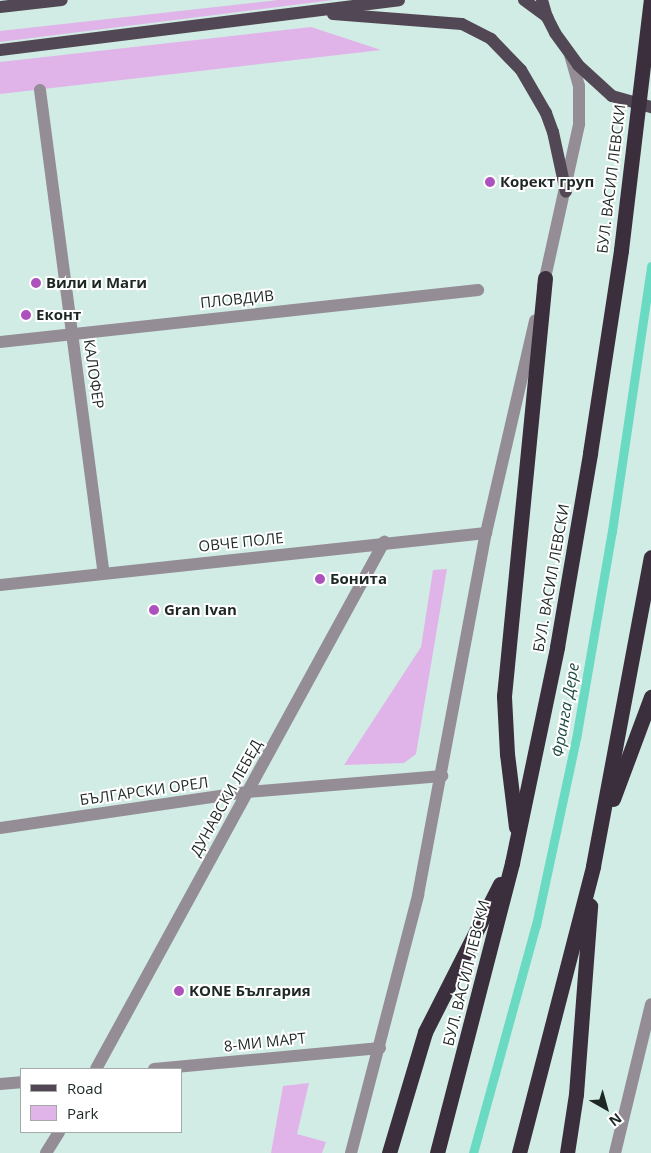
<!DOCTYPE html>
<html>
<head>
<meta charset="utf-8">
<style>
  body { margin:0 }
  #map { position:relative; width:651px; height:1153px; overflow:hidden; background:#d1ece4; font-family:"Open Sans",sans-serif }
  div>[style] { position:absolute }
  .green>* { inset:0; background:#e1b4e9 }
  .stream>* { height:9px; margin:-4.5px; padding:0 4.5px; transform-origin:4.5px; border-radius:4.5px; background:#6bdac2 }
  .minor>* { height:12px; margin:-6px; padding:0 6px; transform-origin:6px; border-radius:6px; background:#948d95 }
  .major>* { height:12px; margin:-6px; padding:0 6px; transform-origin:6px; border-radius:6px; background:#524754 }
  .highway>* { height:15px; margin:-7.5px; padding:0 7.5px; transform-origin:7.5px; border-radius:7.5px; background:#3b2e3d }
  .dots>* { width:14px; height:14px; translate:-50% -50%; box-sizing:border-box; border:2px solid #fff; border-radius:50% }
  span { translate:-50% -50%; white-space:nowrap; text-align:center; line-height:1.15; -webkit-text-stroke:4px #fff; paint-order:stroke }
  .street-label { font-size:15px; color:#1d2825 }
  .poi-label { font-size:15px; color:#1d2825; font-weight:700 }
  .left { translate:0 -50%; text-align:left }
  .water-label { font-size:16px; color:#1d4d43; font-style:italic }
  .legend { position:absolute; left:20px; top:1068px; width:162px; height:65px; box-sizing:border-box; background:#fff; border:1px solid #a5a9a8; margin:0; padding:6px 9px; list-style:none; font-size:15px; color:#1d2825 }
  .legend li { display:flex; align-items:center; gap:10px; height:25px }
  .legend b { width:25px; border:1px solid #a5a9a8 }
  .north { position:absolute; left:581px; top:1083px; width:50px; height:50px; -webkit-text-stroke:4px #fff; paint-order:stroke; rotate:142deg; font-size:14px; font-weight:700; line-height:20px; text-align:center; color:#1d2825 }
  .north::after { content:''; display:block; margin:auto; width:18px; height:22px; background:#1d2825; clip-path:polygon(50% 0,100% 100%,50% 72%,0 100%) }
</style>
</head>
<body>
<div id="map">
  <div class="green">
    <div style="clip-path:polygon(278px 0,333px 0,0 42px,0 31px)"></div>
    <div style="clip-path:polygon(311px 27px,381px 50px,0 94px,0 62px)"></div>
    <div style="clip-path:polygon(447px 569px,416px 754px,404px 763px,344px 765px,421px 647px,433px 570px)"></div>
    <div style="clip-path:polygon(309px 1083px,297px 1134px,326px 1142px,322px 1153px,271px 1153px,283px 1086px)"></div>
  </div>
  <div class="stream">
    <div style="left:473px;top:1153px;width:237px;rotate:-74.6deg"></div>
    <div style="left:536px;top:925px;width:196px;rotate:-77.9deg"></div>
    <div style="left:577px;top:733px;width:205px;rotate:-80.2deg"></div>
    <div style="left:612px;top:531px;width:268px;rotate:-81.6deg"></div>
  </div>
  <div class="minor">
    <div style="left:40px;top:90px;width:487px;rotate:82.5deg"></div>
    <div style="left:543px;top:287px;width:167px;rotate:-77.5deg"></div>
    <div style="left:579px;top:124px;width:38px;rotate:-90deg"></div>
    <div style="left:579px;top:86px;width:32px;rotate:-106deg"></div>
    <div style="left:0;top:342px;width:481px;rotate:-6.2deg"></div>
    <div style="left:0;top:585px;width:489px;rotate:-6.1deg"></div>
    <div style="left:0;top:828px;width:250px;rotate:-8.3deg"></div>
    <div style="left:247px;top:792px;width:196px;rotate:-4.7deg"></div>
    <div style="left:96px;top:1069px;width:601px;rotate:-61.34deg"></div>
    <div style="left:154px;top:1069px;width:227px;rotate:-5.3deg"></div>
    <div style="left:0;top:1084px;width:21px;rotate:-5deg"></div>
    <div style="left:46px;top:1153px;width:25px;rotate:-58deg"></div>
    <div style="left:351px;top:1153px;width:267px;rotate:-75.4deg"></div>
    <div style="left:418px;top:895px;width:368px;rotate:-79.4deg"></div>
    <div style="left:486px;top:533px;width:218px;rotate:-77deg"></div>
    <div style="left:615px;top:1153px;width:153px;rotate:-76.4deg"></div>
  </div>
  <div class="major">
    <div style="left:524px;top:0;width:29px;rotate:36deg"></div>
    <div style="left:542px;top:0;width:18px;rotate:74deg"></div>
    <div style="left:547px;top:17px;width:18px;rotate:63deg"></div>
    <div style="left:555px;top:33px;width:39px;rotate:54deg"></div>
    <div style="left:578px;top:65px;width:46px;rotate:42.4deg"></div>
    <div style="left:612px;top:96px;width:41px;rotate:15.8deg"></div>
    <div style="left:0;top:7px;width:62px;rotate:-6.4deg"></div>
    <div style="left:333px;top:14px;width:129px;rotate:4.4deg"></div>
    <div style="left:462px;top:24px;width:33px;rotate:27deg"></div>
    <div style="left:491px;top:39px;width:43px;rotate:45.9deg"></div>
    <div style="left:521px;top:70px;width:50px;rotate:59.8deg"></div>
    <div style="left:546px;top:113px;width:20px;rotate:70deg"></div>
    <div style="left:553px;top:132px;width:61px;rotate:77.8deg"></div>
    <div style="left:0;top:50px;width:402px;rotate:-7.1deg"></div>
  </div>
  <div class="highway">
    <div style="left:613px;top:799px;width:109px;rotate:-69.6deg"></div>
    <div style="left:516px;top:827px;width:74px;rotate:-97deg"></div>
    <div style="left:507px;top:754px;width:58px;rotate:-93deg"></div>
    <div style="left:504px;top:696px;width:420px;rotate:-84.4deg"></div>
    <div style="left:389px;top:1153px;width:126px;rotate:-73.4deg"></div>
    <div style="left:425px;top:1032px;width:166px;rotate:-63.1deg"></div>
    <div style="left:437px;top:1153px;width:300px;rotate:-75.5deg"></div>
    <div style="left:512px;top:863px;width:221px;rotate:-78.2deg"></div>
    <div style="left:557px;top:647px;width:197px;rotate:-80.3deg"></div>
    <div style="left:590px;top:453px;width:205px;rotate:-81.3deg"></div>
    <div style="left:621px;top:250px;width:252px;rotate:-83.2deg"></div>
    <div style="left:519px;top:1153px;width:296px;rotate:-75.5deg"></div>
    <div style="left:593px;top:866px;width:314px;rotate:-79.4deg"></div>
    <div style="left:567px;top:1153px;width:60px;rotate:-81.3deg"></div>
    <div style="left:576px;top:1094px;width:189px;rotate:-85.7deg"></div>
  </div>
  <div class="dots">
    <div style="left:490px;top:182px;background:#ad52bd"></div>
    <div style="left:36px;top:283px;background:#ad52bd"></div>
    <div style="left:26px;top:315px;background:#ad52bd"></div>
    <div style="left:320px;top:579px;background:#ad52bd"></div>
    <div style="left:154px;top:610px;background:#ad52bd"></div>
    <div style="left:179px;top:991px;background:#ad52bd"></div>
  </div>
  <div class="street-label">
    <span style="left:611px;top:179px;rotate:-83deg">БУЛ. ВАСИЛ ЛЕВСКИ</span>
    <span style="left:237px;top:299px;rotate:-6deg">ПЛОВДИВ</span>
    <span style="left:94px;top:374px;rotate:82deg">КАЛОФЕР</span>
    <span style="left:241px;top:542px;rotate:-6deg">ОВЧЕ ПОЛЕ</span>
    <span style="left:551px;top:578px;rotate:-80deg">БУЛ. ВАСИЛ ЛЕВСКИ</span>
    <span style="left:144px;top:791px;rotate:-8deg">БЪЛГАРСКИ ОРЕЛ</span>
    <span style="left:226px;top:798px;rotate:-61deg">ДУНАВСКИ ЛЕБЕД</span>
    <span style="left:466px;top:973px;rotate:-76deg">БУЛ. ВАСИЛ ЛЕВСКИ</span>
    <span style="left:265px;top:1042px;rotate:-6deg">8-МИ МАРТ</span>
  </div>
  <div class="poi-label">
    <span class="left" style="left:500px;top:182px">Корект груп</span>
    <span class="left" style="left:46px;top:283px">Вили и Маги</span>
    <span class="left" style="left:36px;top:315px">Еконт</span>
    <span class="left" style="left:330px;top:579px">Бонита</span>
    <span class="left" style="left:164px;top:610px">Gran Ivan</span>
    <span class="left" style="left:189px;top:991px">KONE България</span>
  </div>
  <div class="water-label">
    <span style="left:565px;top:710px;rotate:-80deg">Франга Дере</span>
  </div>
  <ul class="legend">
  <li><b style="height:6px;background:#524754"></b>Road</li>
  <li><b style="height:14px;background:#e1b4e9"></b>Park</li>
  </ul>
  <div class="north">N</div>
</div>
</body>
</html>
